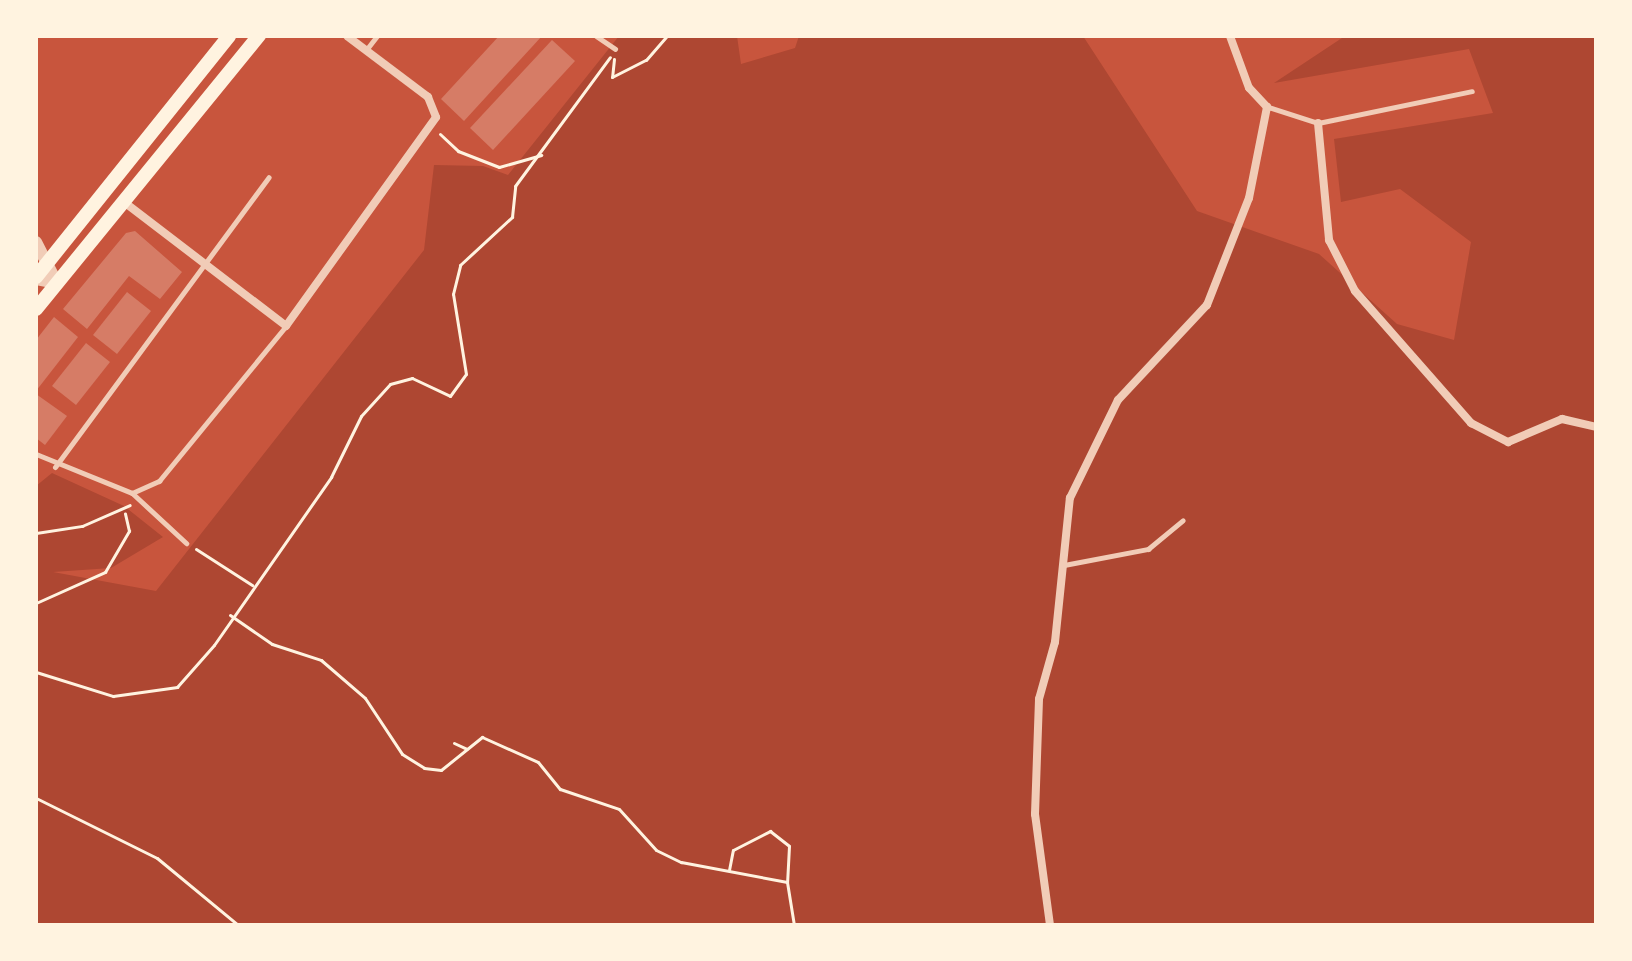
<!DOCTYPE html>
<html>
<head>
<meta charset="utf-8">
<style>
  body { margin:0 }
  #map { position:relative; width:1632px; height:961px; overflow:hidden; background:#c8553d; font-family:Commissioner,sans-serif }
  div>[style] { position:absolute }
  .green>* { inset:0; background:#ae4732 }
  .building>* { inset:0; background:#d67c66 }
  .path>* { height:3px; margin:-1.5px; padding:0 1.5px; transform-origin:1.5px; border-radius:1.5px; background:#fff3e0 }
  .service>* { height:5px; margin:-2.5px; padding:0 2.5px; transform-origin:2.5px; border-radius:2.5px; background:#f1ccb7 }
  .minor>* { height:8px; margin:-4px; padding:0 4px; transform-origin:4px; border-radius:4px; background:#f1ccb7 }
  .tertiary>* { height:12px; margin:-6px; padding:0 6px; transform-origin:6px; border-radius:6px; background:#f1ccb7 }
  .secondary>* { height:14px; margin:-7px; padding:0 7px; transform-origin:7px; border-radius:7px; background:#fff3e0 }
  span { translate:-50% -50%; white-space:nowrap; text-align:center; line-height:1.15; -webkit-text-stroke:6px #fff3e0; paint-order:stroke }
  .frame { position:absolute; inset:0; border:38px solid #fff3e0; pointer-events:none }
</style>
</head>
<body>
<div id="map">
  <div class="green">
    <div style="clip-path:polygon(619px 36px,737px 36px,741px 64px,795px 48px,799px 36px,1083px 36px,1197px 211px,1319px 254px,1397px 324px,1454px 340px,1471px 242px,1400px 189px,1341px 202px,1334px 139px,1493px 113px,1469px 49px,1274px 83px,1345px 36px,1596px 36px,1596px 925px,36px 925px,36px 486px,52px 473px,124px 506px,163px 537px,111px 568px,53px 572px,156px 591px,424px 250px,434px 165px,483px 166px,508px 175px)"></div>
  </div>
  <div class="building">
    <div style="clip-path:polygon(499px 36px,542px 36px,464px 121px,441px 99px)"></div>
    <div style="clip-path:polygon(552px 40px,575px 61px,493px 150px,470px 128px)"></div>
    <div style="clip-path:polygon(135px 231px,182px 272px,160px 299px,129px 276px,87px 329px,63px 309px,126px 233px)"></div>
    <div style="clip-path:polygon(127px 292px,151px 311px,117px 354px,93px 335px)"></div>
    <div style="clip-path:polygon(54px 317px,78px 337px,36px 391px,36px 340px)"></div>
    <div style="clip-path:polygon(86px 343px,110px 362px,76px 405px,52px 386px)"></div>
    <div style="clip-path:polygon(36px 394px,67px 416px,45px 445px,36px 438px)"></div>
  </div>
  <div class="path">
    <div style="left:614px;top:59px;width:18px;rotate:96deg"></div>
    <div style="left:612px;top:77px;width:38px;rotate:-27deg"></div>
    <div style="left:646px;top:60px;width:32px;rotate:-49deg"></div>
    <div style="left:440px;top:134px;width:25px;rotate:43deg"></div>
    <div style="left:458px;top:151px;width:44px;rotate:21.3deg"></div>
    <div style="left:499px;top:167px;width:44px;rotate:-15.9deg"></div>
    <div style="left:36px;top:533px;width:47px;rotate:-8.7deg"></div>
    <div style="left:82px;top:526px;width:52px;rotate:-23.6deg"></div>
    <div style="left:196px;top:549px;width:67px;rotate:32.7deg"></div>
    <div style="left:36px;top:603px;width:76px;rotate:-24.2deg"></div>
    <div style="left:105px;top:572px;width:48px;rotate:-59.7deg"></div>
    <div style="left:129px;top:531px;width:18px;rotate:-103deg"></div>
    <div style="left:230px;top:615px;width:51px;rotate:34.6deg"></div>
    <div style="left:272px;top:644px;width:52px;rotate:18.1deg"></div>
    <div style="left:321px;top:660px;width:58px;rotate:40.8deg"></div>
    <div style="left:365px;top:698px;width:67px;rotate:56.5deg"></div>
    <div style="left:402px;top:754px;width:26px;rotate:32deg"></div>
    <div style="left:424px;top:768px;width:17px;rotate:7deg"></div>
    <div style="left:441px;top:770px;width:53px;rotate:-38.8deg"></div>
    <div style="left:482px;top:737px;width:61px;rotate:24.1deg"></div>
    <div style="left:538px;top:762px;width:35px;rotate:51deg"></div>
    <div style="left:560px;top:789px;width:62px;rotate:18.7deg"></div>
    <div style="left:619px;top:809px;width:55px;rotate:47.9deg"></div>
    <div style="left:656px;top:850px;width:28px;rotate:26deg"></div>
    <div style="left:681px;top:862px;width:108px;rotate:10.7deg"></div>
    <div style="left:787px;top:882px;width:44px;rotate:80.8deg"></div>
    <div style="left:36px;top:672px;width:81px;rotate:17.3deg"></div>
    <div style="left:113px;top:696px;width:65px;rotate:-8deg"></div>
    <div style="left:177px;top:687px;width:56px;rotate:-48.6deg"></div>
    <div style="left:214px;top:645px;width:205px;rotate:-55.1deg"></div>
    <div style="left:331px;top:477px;width:68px;rotate:-63.8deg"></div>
    <div style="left:361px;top:416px;width:43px;rotate:-47.8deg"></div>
    <div style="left:390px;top:384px;width:23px;rotate:-15deg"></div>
    <div style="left:412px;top:378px;width:42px;rotate:25.3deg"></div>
    <div style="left:450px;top:396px;width:27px;rotate:-54deg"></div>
    <div style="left:466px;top:374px;width:81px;rotate:-99.2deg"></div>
    <div style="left:453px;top:294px;width:30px;rotate:-76deg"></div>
    <div style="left:460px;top:265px;width:71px;rotate:-42.7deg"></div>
    <div style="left:512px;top:217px;width:31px;rotate:-84deg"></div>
    <div style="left:515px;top:186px;width:160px;rotate:-53.6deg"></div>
    <div style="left:454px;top:743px;width:14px;rotate:25deg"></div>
    <div style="left:36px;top:798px;width:135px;rotate:26.4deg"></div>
    <div style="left:157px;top:858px;width:105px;rotate:39.6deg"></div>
    <div style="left:729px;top:870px;width:20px;rotate:-79deg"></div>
    <div style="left:733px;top:850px;width:42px;rotate:-27.2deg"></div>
    <div style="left:770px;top:831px;width:24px;rotate:38deg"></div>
    <div style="left:789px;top:846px;width:36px;rotate:93deg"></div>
  </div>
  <div class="service">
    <div style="left:596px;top:36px;width:23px;rotate:34deg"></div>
    <div style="left:366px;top:50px;width:18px;rotate:-52deg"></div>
    <div style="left:1268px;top:107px;width:52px;rotate:17.7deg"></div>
    <div style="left:1318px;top:123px;width:157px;rotate:-11.7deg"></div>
    <div style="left:36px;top:454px;width:104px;rotate:22.1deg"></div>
    <div style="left:132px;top:493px;width:30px;rotate:-24deg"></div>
    <div style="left:159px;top:481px;width:200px;rotate:-50.7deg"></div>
    <div style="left:55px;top:467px;width:360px;rotate:-53.6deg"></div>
    <div style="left:132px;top:493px;width:74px;rotate:42.8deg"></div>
    <div style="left:1064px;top:565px;width:86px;rotate:-10.8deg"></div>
    <div style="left:1148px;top:549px;width:45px;rotate:-39.6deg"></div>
  </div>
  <div class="minor">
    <div style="left:1318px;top:123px;width:118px;rotate:84.6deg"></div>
    <div style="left:1329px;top:240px;width:57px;rotate:63deg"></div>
    <div style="left:1355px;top:291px;width:176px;rotate:48.7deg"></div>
    <div style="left:1471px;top:423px;width:42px;rotate:27.2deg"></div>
    <div style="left:1508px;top:442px;width:59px;rotate:-23.1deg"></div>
    <div style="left:1562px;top:419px;width:35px;rotate:13deg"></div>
    <div style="left:124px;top:202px;width:204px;rotate:37.4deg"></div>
    <div style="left:286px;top:326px;width:257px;rotate:-54.3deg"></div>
    <div style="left:436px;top:117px;width:22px;rotate:-112deg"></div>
    <div style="left:428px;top:97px;width:101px;rotate:-143deg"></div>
    <div style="left:1050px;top:925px;width:112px;rotate:-97.7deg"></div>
    <div style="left:1035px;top:814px;width:115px;rotate:-88deg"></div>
    <div style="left:1039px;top:699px;width:59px;rotate:-74.3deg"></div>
    <div style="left:1055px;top:642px;width:145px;rotate:-84.1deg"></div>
    <div style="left:1070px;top:498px;width:109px;rotate:-63.9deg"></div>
    <div style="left:1118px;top:400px;width:130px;rotate:-46.9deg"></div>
    <div style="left:1207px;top:305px;width:115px;rotate:-68.6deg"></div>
    <div style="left:1249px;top:198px;width:93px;rotate:-78.8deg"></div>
    <div style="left:1267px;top:107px;width:26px;rotate:-133deg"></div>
    <div style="left:1249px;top:88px;width:55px;rotate:-110.1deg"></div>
  </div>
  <div class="tertiary">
    <div style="left:36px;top:242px;width:46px;rotate:62.9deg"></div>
    <div style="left:57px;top:283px;width:21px;rotate:-169deg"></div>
  </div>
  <div class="secondary">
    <div style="left:36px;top:277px;width:309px;rotate:-51.3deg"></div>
    <div style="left:36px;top:309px;width:353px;rotate:-50.8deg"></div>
  </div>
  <div class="frame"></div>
</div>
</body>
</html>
